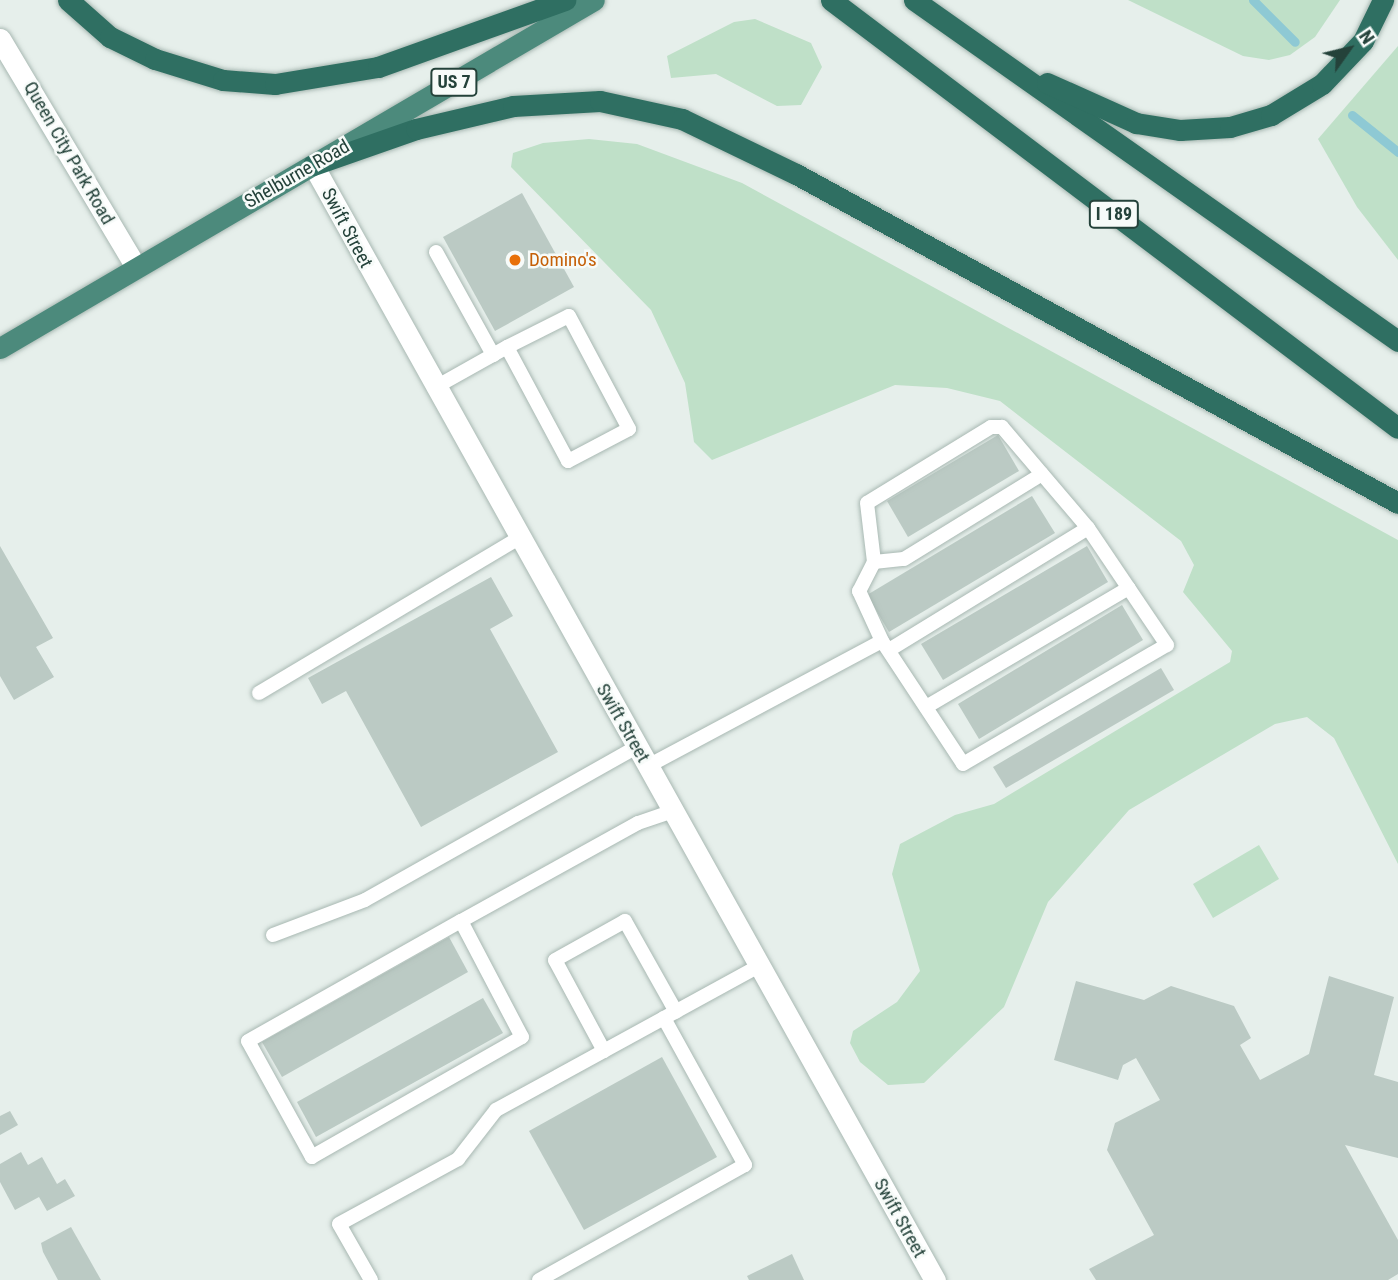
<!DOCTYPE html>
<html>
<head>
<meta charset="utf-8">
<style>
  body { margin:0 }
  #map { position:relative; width:1398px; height:1280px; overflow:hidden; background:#e6efeb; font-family:"Roboto Condensed",sans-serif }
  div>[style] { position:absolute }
  .green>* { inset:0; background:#bfe0c8 }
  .stream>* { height:9px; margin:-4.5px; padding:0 4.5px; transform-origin:4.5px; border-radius:4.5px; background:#8ec9d4 }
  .building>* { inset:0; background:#bbcac4 }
  .roads { filter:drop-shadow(0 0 2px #a8b8b2) drop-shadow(0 0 2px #a8b8b2) }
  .service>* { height:14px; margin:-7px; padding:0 7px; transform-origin:7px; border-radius:7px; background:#fff }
  .tertiary>* { height:21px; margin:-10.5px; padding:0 10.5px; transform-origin:10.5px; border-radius:10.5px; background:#fff }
  .trunk>* { height:21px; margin:-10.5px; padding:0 10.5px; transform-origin:10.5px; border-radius:10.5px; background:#4c8a7c }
  .motorway>* { height:21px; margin:-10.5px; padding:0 10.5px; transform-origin:10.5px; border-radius:10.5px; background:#2f6f62 }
  .dots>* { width:19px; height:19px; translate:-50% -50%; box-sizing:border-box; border:4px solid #f7fbf9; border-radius:50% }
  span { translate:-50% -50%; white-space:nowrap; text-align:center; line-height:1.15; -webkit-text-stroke:5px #f7fbf9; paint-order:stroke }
  .shield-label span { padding:2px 5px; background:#f7fbf9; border:2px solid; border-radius:5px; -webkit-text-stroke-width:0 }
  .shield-label { font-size:18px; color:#24423a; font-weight:700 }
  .street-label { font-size:19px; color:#24423a }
  .food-label { font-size:19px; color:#c56008 }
  .left { translate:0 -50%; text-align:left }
  .north { position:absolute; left:1314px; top:14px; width:70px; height:70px; -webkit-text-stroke:5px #f7fbf9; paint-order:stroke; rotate:56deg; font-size:19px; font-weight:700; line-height:28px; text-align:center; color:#24423a }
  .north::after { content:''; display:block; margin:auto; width:24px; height:32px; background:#24423a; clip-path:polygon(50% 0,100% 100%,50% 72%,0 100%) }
</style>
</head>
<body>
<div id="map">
  <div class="green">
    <div style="clip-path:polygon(1128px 0,1340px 0,1315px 37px,1290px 55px,1269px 60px,1243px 56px)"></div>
    <div style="clip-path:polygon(755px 19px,811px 43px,822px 67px,801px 105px,777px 106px,716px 74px,671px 78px,667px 56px,734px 22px)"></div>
    <div style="clip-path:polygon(1398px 46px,1398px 260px,1357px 207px,1318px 139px)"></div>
    <div style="clip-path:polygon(589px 139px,637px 144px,742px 183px,1398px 540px,1398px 864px,1334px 738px,1307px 717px,1275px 724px,1129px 810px,1048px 902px,1004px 1007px,924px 1083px,888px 1085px,860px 1062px,850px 1043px,853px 1031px,897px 1002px,920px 971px,892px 874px,900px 844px,955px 815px,994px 804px,1230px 662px,1232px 651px,1183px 592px,1194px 565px,1181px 541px,1000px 401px,947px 388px,895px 385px,712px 460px,694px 442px,685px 383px,651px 310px,511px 167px,513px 153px,543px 143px)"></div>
    <div style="clip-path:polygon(1259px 845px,1279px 879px,1213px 918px,1193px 884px)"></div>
  </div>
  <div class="stream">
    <div style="left:1253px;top:0;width:59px;rotate:45deg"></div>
    <div style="left:1352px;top:115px;width:59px;rotate:38.8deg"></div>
  </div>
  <div class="building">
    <div style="clip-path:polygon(522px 193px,574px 287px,495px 331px,443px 237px)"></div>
    <div style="clip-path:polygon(998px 435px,1019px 471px,908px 537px,887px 501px)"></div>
    <div style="clip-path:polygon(1032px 496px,1055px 533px,889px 632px,867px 595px)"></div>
    <div style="clip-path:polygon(0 546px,53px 638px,36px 647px,54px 677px,14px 700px,0 676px)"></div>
    <div style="clip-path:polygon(1087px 546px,1108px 582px,943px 680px,921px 644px)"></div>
    <div style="clip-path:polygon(491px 577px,513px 616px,490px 629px,558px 752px,421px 827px,346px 691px,322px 704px,308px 678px)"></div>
    <div style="clip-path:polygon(1122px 605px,1143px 640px,979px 739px,958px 704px)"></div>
    <div style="clip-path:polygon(1161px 668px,1174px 690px,1006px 788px,993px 767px)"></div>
    <div style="clip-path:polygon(449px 937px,468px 972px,282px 1077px,262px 1042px)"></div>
    <div style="clip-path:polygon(1329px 976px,1394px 997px,1374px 1075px,1398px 1082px,1398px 1158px,1345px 1145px,1398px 1240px,1398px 1274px,1388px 1280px,1096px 1280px,1089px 1269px,1154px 1235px,1107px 1150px,1115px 1123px,1160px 1100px,1136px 1058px,1123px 1065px,1118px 1080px,1054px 1060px,1076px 981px,1144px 1000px,1171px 986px,1234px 1006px,1251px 1038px,1240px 1045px,1260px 1080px,1309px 1054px)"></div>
    <div style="clip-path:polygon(483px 998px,503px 1033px,316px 1137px,297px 1102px)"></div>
    <div style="clip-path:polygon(662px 1057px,717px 1157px,584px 1230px,529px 1131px)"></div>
    <div style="clip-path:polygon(10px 1111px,18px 1125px,0 1135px,0 1116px)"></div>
    <div style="clip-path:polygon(21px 1152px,28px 1165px,42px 1157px,57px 1184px,65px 1179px,75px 1196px,47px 1211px,39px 1197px,15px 1210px,0 1182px,0 1164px)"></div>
    <div style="clip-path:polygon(71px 1227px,101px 1280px,58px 1280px,43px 1252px,41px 1243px)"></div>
    <div style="clip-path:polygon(792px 1254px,804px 1280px,749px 1280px,747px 1276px)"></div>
  </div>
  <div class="roads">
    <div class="service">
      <div style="left:436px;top:252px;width:118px;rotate:61deg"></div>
      <div style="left:434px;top:388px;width:84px;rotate:-29.3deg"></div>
      <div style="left:507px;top:347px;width:69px;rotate:-26.6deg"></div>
      <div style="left:569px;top:316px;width:128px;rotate:62deg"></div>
      <div style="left:629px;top:429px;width:69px;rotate:152.3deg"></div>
      <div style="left:568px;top:461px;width:129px;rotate:-118.2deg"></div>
      <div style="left:874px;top:562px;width:30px;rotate:-6deg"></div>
      <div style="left:904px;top:559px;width:162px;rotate:-31.6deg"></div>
      <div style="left:889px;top:650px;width:233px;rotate:-31.5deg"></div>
      <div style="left:259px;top:693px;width:303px;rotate:-30.8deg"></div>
      <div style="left:926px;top:707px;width:235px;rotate:-30.4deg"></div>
      <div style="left:648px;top:766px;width:265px;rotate:-28.1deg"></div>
      <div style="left:882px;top:641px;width:147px;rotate:56.6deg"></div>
      <div style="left:963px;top:764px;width:236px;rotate:-30.3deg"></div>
      <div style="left:1167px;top:645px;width:141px;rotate:-124deg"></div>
      <div style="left:1088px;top:528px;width:133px;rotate:-130.4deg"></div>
      <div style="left:1002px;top:427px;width:11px;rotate:180deg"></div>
      <div style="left:991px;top:427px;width:145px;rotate:148.5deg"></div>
      <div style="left:867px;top:503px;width:59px;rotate:83.2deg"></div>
      <div style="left:874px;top:562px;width:33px;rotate:117deg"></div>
      <div style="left:859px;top:591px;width:55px;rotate:65.3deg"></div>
      <div style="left:461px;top:921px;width:131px;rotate:62.3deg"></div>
      <div style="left:522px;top:1037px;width:242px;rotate:150.3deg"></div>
      <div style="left:312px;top:1157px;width:132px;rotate:-118.9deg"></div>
      <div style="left:248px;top:1041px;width:244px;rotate:-29.4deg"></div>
      <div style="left:461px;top:921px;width:202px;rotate:-29deg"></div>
      <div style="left:638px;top:823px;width:36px;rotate:-19deg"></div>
      <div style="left:273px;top:935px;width:98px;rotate:-20.8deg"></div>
      <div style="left:365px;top:900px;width:312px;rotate:-29.4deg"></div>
      <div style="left:604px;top:1051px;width:103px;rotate:-118.3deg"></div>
      <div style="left:555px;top:960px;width:80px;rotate:-29.1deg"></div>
      <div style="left:625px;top:921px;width:104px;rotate:60.7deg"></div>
      <div style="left:371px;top:1280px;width:64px;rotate:-119.7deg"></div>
      <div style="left:339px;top:1224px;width:136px;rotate:-28.6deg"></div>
      <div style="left:458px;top:1159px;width:62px;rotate:-52.2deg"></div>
      <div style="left:496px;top:1110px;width:300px;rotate:-28.7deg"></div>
      <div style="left:539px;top:1280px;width:236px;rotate:-29.2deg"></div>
      <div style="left:745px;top:1165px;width:168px;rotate:-118.9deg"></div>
    </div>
    <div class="tertiary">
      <div style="left:0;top:39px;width:265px;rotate:59.2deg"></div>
      <div style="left:313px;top:165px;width:1277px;rotate:60.85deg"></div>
    </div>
    <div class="trunk">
      <div style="left:0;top:348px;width:688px;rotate:-30.36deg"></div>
    </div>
    <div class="motorway">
      <div style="left:68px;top:0;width:56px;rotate:41.4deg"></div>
      <div style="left:110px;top:37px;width:50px;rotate:26.1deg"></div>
      <div style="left:155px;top:59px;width:71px;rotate:17.2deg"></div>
      <div style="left:223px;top:80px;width:52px;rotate:4.4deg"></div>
      <div style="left:275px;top:84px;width:104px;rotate:-9.4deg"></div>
      <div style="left:378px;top:67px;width:199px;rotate:-19.7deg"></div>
      <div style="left:831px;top:0;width:710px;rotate:37.05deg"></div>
      <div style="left:914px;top:0;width:592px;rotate:35.17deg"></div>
      <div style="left:1047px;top:83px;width:98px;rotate:24.2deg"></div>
      <div style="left:1136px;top:123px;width:45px;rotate:9deg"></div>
      <div style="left:1180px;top:130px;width:50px;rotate:-3.4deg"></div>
      <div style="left:1230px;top:127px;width:43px;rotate:-16.3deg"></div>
      <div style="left:1271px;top:115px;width:60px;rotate:-31.3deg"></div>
      <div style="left:1322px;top:84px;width:59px;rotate:-46.4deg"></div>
      <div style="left:1363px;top:41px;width:46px;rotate:-64deg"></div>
      <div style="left:313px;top:165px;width:109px;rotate:-19.3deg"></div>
      <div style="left:416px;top:129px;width:100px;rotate:-13.3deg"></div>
      <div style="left:513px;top:106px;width:87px;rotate:-3.3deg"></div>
      <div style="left:600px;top:101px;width:84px;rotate:12.4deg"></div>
      <div style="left:682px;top:119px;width:127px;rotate:25.8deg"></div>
      <div style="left:796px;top:174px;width:686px;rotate:28.66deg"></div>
    </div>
  </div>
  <div class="dots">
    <div style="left:515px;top:260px;background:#e8710a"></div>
  </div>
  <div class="shield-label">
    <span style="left:454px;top:82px">US 7</span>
    <span style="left:1114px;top:214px">I 189</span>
  </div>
  <div class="street-label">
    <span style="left:69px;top:153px;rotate:60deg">Queen City Park Road</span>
    <span style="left:297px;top:174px;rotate:-30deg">Shelburne Road</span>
    <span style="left:347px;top:228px;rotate:62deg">Swift Street</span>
    <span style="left:623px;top:723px;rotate:60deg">Swift Street</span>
    <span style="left:900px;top:1218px;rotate:61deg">Swift Street</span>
  </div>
  <div class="food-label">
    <span class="left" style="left:529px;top:260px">Domino's</span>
  </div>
  <div class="north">N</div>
</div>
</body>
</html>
